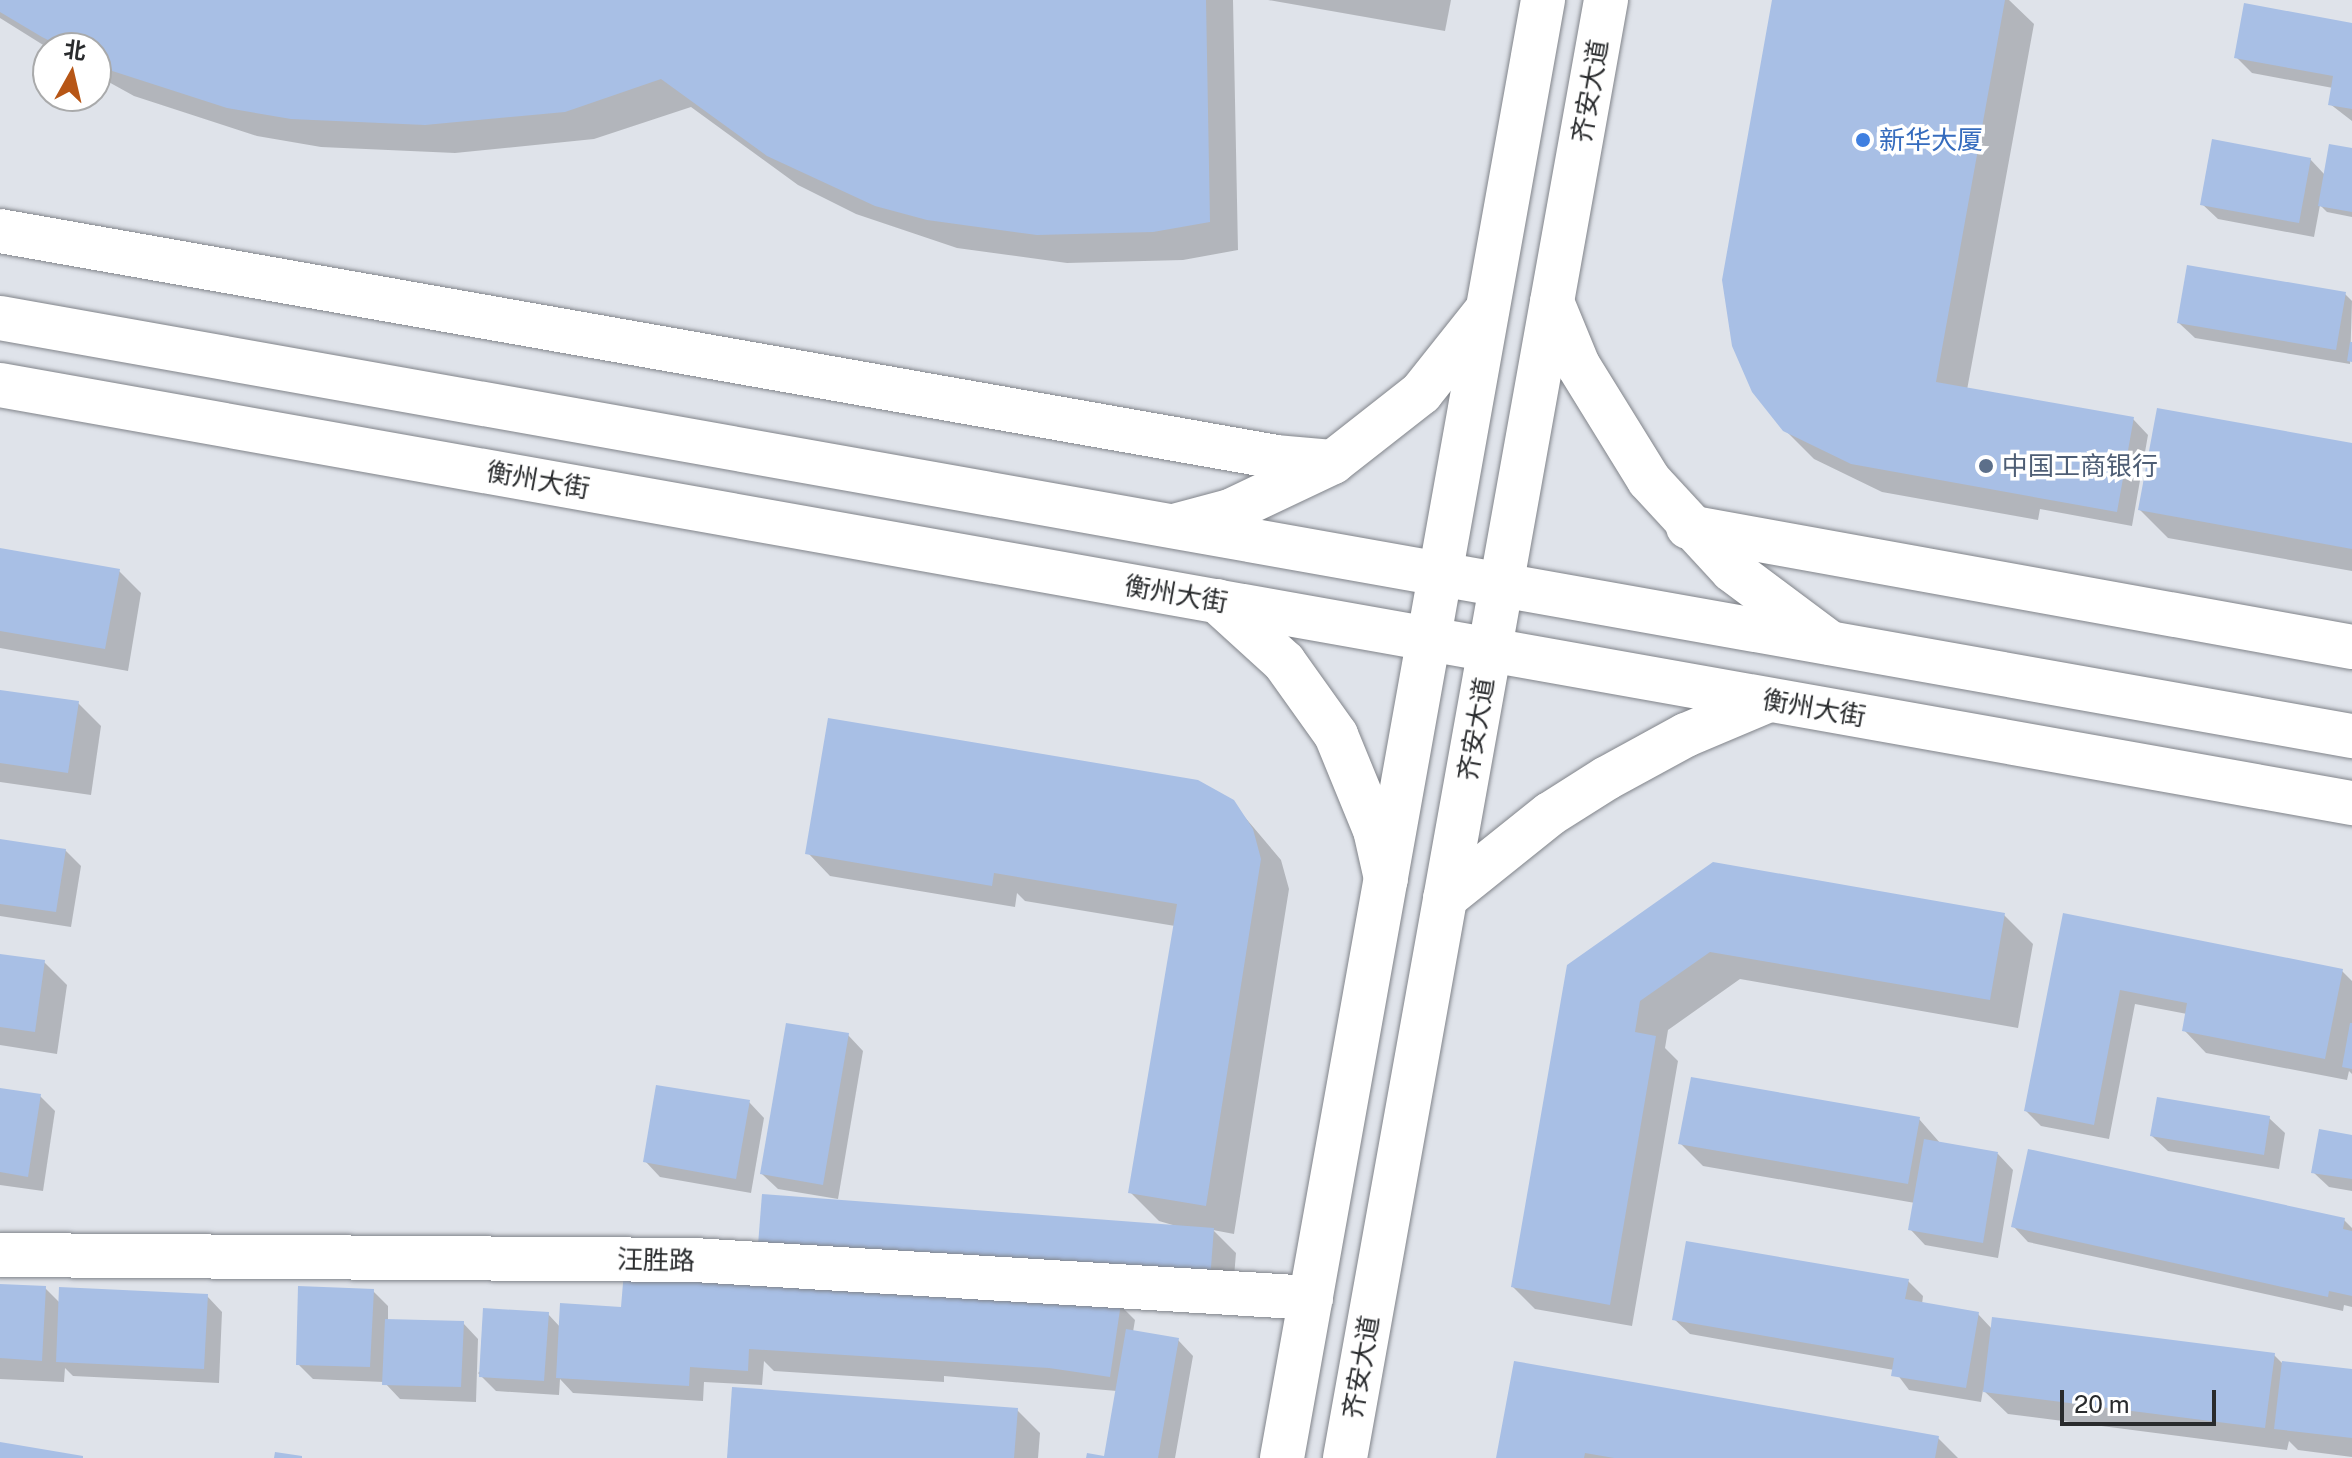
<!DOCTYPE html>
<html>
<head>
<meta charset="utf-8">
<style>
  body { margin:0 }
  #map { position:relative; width:2352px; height:1458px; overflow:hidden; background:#dfe3ea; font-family:"Public Sans","Noto Sans SC",sans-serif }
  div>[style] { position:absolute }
  .shadow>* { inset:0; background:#0003 }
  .building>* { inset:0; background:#a8bfe5 }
  .roads { filter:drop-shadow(0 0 2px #81848a) drop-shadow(0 0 2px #81848a) }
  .minor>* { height:44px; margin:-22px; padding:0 22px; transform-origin:22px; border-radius:22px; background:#fff }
  .major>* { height:44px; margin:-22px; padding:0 22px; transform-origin:22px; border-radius:22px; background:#fff }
  .dots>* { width:22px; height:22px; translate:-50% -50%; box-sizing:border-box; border:4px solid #fff; border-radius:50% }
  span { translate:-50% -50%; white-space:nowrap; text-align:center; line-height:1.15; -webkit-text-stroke:7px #fff; paint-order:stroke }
  .street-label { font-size:26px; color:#292b2d }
  .shop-label { font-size:26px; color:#366cbe }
  .left { translate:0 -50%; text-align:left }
  .service-label { font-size:26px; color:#4e5e75 }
  .north { position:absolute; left:32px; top:32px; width:80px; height:80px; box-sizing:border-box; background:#fff; border:2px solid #a9aaab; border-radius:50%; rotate:8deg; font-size:22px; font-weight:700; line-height:32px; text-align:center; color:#292b2d }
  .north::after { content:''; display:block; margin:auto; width:28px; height:36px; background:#b75616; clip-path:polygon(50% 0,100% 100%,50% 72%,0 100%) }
  .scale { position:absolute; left:2060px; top:1390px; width:156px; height:36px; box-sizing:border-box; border:4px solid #292b2d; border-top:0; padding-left:10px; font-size:24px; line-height:28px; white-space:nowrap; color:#292b2d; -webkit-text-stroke:6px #fff; paint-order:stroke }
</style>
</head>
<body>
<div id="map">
  <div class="shadow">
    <div style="clip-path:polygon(0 0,1233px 0,1238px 250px,1183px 260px,1067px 263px,957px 248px,856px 214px,798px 185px,691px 107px,594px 139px,455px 153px,321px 147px,257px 136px,134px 96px,96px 75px,96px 48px,48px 48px,0 18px)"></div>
    <div style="clip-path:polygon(1268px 0,1451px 0,1445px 31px)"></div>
    <div style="clip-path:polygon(1775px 0,2009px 0,2034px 24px,1967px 390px,2133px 419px,2148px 435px,2132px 526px,2040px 509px,2038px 520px,1882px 492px,1814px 459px,1784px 429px)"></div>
    <div style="clip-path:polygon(2352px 24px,2352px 121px,2330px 104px,2333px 88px,2252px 73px,2236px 57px)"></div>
    <div style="clip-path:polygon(2352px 150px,2352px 217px,2327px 212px,2320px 205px,2314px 237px,2218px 219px,2202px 204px,2310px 159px,2325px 175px)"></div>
    <div style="clip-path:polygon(2345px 294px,2352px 301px,2350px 364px,2195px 338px,2179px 323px)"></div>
    <div style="clip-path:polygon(2352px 445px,2352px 571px,2168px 538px,2140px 510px)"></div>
    <div style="clip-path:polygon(0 550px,119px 571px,141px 593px,128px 671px,0 648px)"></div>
    <div style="clip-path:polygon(0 692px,78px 703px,101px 726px,91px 795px,0 782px)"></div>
    <div style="clip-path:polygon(1232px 802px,1281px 860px,1289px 889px,1234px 1234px,1213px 1230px,1236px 1253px,1232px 1302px,764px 1197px,1183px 1228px,1159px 1221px,1130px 1192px,1175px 926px,1025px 901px,1017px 893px,1015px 907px,830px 876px,808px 853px)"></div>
    <div style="clip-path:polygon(0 841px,65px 850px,81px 866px,71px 927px,0 916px)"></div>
    <div style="clip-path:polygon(2004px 915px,2033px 944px,2018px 1028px,1740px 979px,1668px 1030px,1665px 1048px,1678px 1061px,1632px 1326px,1535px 1309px,1513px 1287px,1569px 966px)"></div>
    <div style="clip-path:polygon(2064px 916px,2342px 971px,2352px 981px,2352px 1074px,2349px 1071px,2347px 1080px,2206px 1053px,2184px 1030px,2187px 1014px,2135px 1004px,2109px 1139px,2041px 1126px,2026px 1111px)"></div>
    <div style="clip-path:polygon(0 956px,44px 962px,67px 985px,57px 1054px,0 1045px)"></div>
    <div style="clip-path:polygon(848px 1035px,863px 1051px,838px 1199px,778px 1189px,762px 1174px)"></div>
    <div style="clip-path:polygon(0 1090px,40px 1096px,55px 1111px,43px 1191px,0 1185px)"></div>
    <div style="clip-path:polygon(749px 1102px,764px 1118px,751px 1193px,660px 1177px,645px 1161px)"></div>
    <div style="clip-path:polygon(2269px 1118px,2285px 1133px,2279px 1169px,2168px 1151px,2152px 1136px)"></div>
    <div style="clip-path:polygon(1919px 1119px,1941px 1144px,1998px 1154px,2013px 1170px,1998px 1258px,1925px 1245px,1910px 1229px,1915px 1203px,1703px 1166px,1680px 1143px)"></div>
    <div style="clip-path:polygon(2352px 1137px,2352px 1191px,2329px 1187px,2313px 1172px)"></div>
    <div style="clip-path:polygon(2344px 1220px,2352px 1228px,2352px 1307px,2344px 1305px,2343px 1311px,2028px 1242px,2013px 1226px)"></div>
    <div style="clip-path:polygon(1908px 1281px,1923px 1296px,1922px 1304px,1978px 1314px,1992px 1329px,2274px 1355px,2282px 1363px,2352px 1371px,2352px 1457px,2298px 1450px,2289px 1441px,2287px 1450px,2008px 1414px,1983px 1390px,1981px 1402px,1909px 1390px,1894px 1370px,1690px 1334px,1674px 1319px)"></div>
    <div style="clip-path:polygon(0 1286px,45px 1288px,61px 1304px,207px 1296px,222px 1312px,219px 1383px,73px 1376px,65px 1368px,64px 1382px,0 1379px)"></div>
    <div style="clip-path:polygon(373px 1291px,388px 1306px,388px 1321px,463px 1323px,478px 1339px,476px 1402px,400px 1399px,384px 1382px,313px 1379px,298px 1364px)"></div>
    <div style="clip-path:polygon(1120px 1305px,1135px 1320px,1133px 1332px,1178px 1340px,1193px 1356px,1175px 1458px,1088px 1458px,1106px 1458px,1117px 1391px,944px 1376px,944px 1382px,774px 1371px,764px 1361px,762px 1385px,704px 1382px,703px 1401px,573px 1393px,560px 1379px,559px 1395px,496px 1391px,478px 1373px,548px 1314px,561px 1328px,623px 1309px)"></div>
    <div style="clip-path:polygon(1516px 1363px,1938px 1438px,1958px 1458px,1499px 1458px)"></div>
    <div style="clip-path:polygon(1017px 1410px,1040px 1433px,1038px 1458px,729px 1458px)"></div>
  </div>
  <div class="building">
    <div style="clip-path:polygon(0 0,1206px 0,1210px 222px,1153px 232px,1037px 235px,927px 220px,875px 206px,767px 156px,661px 79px,565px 112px,425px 125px,291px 119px,227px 108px,103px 68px,96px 64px,96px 48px,64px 48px,42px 37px,0 12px)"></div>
    <div style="clip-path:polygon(1772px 0,2005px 0,1936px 382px,2134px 417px,2117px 512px,1851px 464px,1783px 431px,1752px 392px,1732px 346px,1722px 280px)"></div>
    <div style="clip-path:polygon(2244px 3px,2352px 23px,2352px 109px,2328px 105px,2333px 76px,2234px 58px)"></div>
    <div style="clip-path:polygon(2212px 139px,2311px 158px,2299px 223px,2200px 205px)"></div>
    <div style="clip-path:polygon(2329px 144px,2352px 148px,2352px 212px,2318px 206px)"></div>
    <div style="clip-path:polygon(2187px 265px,2346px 292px,2336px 350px,2177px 323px)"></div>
    <div style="clip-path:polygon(2350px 342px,2352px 342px,2352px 362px,2347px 361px)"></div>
    <div style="clip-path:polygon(2157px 408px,2352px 443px,2352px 549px,2138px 510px)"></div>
    <div style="clip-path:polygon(0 548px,120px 569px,105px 649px,0 631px)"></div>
    <div style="clip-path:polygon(0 690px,79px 701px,68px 773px,0 763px)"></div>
    <div style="clip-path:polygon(828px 718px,1198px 780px,1234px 800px,1253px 829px,1261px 859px,1206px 1206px,1128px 1193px,1177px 904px,994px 873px,992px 886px,805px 854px)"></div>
    <div style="clip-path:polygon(0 839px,66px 849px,56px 912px,0 904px)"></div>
    <div style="clip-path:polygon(1713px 862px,2005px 913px,1990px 1000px,1710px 952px,1640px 1001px,1635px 1032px,1656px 1036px,1610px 1305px,1511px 1287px,1567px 965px)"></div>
    <div style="clip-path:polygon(2063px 913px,2343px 969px,2325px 1059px,2182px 1031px,2187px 1003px,2120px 990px,2094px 1125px,2024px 1111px)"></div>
    <div style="clip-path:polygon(0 954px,45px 960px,35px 1032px,0 1027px)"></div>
    <div style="clip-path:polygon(786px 1023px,849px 1033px,823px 1185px,760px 1174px)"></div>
    <div style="clip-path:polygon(2350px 1023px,2352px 1023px,2352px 1069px,2342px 1067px)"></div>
    <div style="clip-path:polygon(1691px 1077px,1920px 1117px,1908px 1184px,1678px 1144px)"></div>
    <div style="clip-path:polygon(656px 1085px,750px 1100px,736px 1179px,643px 1162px)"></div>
    <div style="clip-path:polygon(0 1088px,41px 1094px,28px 1177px,0 1172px)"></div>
    <div style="clip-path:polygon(2157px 1097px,2270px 1116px,2264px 1155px,2150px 1136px)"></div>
    <div style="clip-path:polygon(2319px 1129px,2352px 1135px,2352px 1179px,2311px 1173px)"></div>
    <div style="clip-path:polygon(1924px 1139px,1998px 1152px,1983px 1243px,1908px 1230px)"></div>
    <div style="clip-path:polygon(2028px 1149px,2345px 1218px,2343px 1229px,2352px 1231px,2352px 1296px,2329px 1291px,2328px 1297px,2011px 1227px)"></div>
    <div style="clip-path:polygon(762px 1194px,1214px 1228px,1210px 1280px,758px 1245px)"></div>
    <div style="clip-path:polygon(1686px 1241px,1909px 1279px,1905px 1299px,1979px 1312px,1966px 1388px,1891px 1376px,1894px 1358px,1672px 1320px)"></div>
    <div style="clip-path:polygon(624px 1271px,1121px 1303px,1110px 1377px,1049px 1368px,749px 1349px,748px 1371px,690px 1367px,689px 1386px,556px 1378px,560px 1303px,621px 1307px)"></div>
    <div style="clip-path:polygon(0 1284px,46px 1286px,42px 1361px,0 1358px)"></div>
    <div style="clip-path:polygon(298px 1286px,374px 1289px,370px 1367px,296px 1365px)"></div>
    <div style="clip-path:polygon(59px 1287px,208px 1294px,204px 1369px,56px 1362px)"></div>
    <div style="clip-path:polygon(483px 1308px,549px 1312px,544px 1381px,479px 1377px)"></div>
    <div style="clip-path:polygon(1992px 1317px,2275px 1353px,2265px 1428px,1983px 1392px)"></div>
    <div style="clip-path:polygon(385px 1319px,464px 1321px,461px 1387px,382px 1385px)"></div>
    <div style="clip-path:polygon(1126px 1329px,1179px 1338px,1158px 1458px,1086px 1458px,1087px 1453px,1104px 1456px)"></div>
    <div style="clip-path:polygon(1514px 1361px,1939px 1436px,1935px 1458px,1614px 1458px,1585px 1453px,1584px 1458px,1496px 1458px)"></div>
    <div style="clip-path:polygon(2282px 1361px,2352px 1369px,2352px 1438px,2274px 1429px)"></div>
    <div style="clip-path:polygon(732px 1387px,1018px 1408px,1014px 1458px,727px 1458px)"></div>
    <div style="clip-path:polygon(0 1442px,83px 1456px,83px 1458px,0 1458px)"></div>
    <div style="clip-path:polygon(275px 1452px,302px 1456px,302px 1458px,274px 1458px)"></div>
  </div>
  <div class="roads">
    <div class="minor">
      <div style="left:0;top:231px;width:1297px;rotate:10.04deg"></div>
      <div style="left:1277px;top:457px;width:56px;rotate:5.1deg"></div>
      <div style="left:1552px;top:302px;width:68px;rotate:67.6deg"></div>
      <div style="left:1578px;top:365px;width:135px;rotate:58.3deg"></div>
      <div style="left:1649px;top:480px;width:122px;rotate:47.3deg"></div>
      <div style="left:1732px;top:570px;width:122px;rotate:36.7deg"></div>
      <div style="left:1174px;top:526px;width:58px;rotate:-15deg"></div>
      <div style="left:1230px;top:511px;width:114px;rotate:-25.4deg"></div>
      <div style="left:1333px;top:462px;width:112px;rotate:-38.1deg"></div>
      <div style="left:1421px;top:393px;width:106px;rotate:-51.5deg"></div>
      <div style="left:1688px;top:527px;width:675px;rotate:10.24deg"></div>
      <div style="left:1217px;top:601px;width:91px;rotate:42.3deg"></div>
      <div style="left:1284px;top:662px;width:90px;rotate:54.5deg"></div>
      <div style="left:1336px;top:735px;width:103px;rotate:67.7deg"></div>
      <div style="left:1375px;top:830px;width:50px;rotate:77.3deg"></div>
      <div style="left:1445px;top:898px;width:134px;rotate:-38.7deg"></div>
      <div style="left:1550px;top:814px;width:67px;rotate:-32.3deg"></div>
      <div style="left:1607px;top:778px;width:90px;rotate:-28.6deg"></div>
      <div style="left:1686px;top:735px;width:90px;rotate:-22.9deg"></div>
      <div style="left:0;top:1255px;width:694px;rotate:0.41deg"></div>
      <div style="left:694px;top:1260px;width:618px;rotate:3.52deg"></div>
    </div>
    <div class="major">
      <div style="left:0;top:318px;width:2389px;rotate:10.08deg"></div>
      <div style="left:0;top:385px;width:2389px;rotate:10.08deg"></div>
      <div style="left:1282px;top:1458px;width:1481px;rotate:-79.85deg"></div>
      <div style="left:1345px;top:1458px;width:1481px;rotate:-79.85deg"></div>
    </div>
  </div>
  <div class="dots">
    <div style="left:1863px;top:140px;background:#3f7fe0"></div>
    <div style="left:1986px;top:466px;background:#5c6f8a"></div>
  </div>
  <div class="street-label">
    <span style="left:1590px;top:91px;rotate:-80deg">齐安大道</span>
    <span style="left:538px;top:480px;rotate:10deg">衡州大街</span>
    <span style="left:1176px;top:594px;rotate:10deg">衡州大街</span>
    <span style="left:1814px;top:708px;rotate:10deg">衡州大街</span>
    <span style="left:1476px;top:729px;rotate:-80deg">齐安大道</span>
    <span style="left:656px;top:1260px;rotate:1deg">汪胜路</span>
    <span style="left:1361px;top:1367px;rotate:-80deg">齐安大道</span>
  </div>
  <div class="shop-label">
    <span class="left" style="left:1879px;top:140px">新华大厦</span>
  </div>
  <div class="service-label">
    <span class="left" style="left:2002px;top:466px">中国工商银行</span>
  </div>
  <div class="north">北</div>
  <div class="scale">20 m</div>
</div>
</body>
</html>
